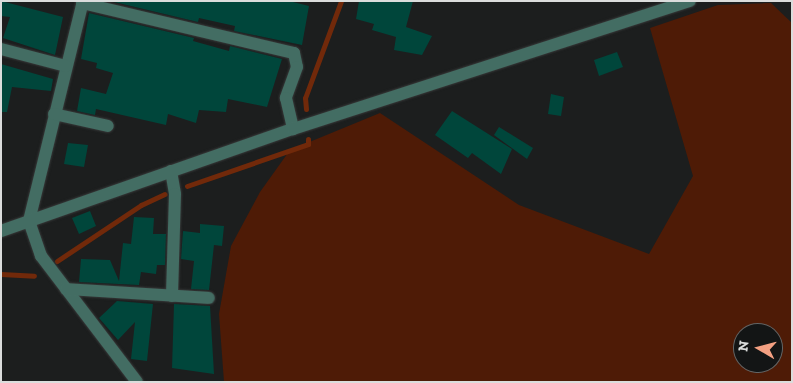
<!DOCTYPE html>
<html>
<head>
<meta charset="utf-8">
<style>
  body { margin:0 }
  #map { position:relative; width:793px; height:383px; overflow:hidden; background:#1c1e1e; font-family:"Zilla Slab",serif }
  div>[style] { position:absolute }
  .green>* { inset:0; background:#4e1b06 }
  .stream>* { height:5px; margin:-2.5px; padding:0 2.5px; transform-origin:2.5px; border-radius:2.5px; background:#71290a }
  .building>* { inset:0; background:#00463b }
  .roads { filter:drop-shadow(0 0 1px #373939) drop-shadow(0 0 1px #373939) }
  .minor>* { height:12px; margin:-6px; padding:0 6px; transform-origin:6px; border-radius:6px; background:#436d63 }
  span { translate:-50% -50%; white-space:nowrap; text-align:center; line-height:1.15; -webkit-text-stroke:4px #131515; paint-order:stroke }
  .frame { position:absolute; inset:0; border:2px solid #dbdddc; pointer-events:none }
  .north { position:absolute; left:733px; top:323px; width:50px; height:50px; box-sizing:border-box; background:#131515; border:1px solid #636565; border-radius:50%; rotate:278deg; font-size:14px; font-weight:700; line-height:20px; text-align:center; color:#dbdddc }
  .north::after { content:''; display:block; margin:auto; width:18px; height:22px; background:#f3a082; clip-path:polygon(50% 0,100% 100%,50% 72%,0 100%) }
</style>
</head>
<body>
<div id="map">
  <div class="green">
    <div style="clip-path:polygon(evenodd,771px 3px,792px 23px,792px 382px,224px 382px,219px 314px,231px 246px,260px 192px,290px 150px,380px 113px,519px 205px,649px 254px,693px 176px,650px 28px,718px 5px,771px 3px,743px 333px,773px 333px,773px 363px,743px 363px,743px 333px)"></div>
  </div>
  <div class="stream">
    <div style="left:306px;top:109px;width:11px;rotate:-95deg"></div>
    <div style="left:305px;top:98px;width:103px;rotate:-69.6deg"></div>
    <div style="left:187px;top:186px;width:128px;rotate:-19.1deg"></div>
    <div style="left:308px;top:144px;width:5px;rotate:-90deg"></div>
    <div style="left:57px;top:261px;width:101px;rotate:-33.7deg"></div>
    <div style="left:141px;top:205px;width:26px;rotate:-25deg"></div>
    <div style="left:1px;top:274px;width:33px;rotate:3deg"></div>
  </div>
  <div class="building">
    <div style="clip-path:polygon(1px 1px,63px 17px,55px 55px,3px 38px,10px 17px,1px 16px)"></div>
    <div style="clip-path:polygon(110px 1px,289px 1px,309px 6px,302px 45px,234px 31px,235px 26px,199px 18px,198px 22px)"></div>
    <div style="clip-path:polygon(359px 1px,413px 1px,406px 27px,432px 36px,422px 55px,394px 50px,396px 37px,372px 30px,374px 24px,356px 19px)"></div>
    <div style="clip-path:polygon(89px 13px,194px 38px,193px 41px,229px 51px,230px 46px,282px 59px,267px 107px,228px 99px,226px 112px,199px 110px,196px 123px,168px 114px,166px 125px,96px 109px,95px 115px,77px 111px,81px 88px,106px 94px,113px 73px,96px 68px,97px 63px,81px 59px)"></div>
    <div style="clip-path:polygon(617px 52px,623px 67px,599px 76px,594px 60px)"></div>
    <div style="clip-path:polygon(1px 64px,53px 79px,51px 91px,12px 87px,7px 112px,1px 112px)"></div>
    <div style="clip-path:polygon(551px 94px,564px 97px,561px 116px,548px 114px)"></div>
    <div style="clip-path:polygon(452px 111px,512px 149px,501px 174px,472px 153px,468px 158px,435px 135px)"></div>
    <div style="clip-path:polygon(499px 127px,533px 148px,527px 159px,494px 135px)"></div>
    <div style="clip-path:polygon(68px 143px,88px 145px,84px 167px,64px 164px)"></div>
    <div style="clip-path:polygon(90px 211px,96px 226px,79px 234px,72px 218px)"></div>
    <div style="clip-path:polygon(134px 217px,154px 218px,153px 234px,166px 234px,165px 265px,157px 265px,156px 274px,141px 272px,139px 285px,79px 282px,81px 259px,110px 260px,119px 281px,123px 243px,131px 244px)"></div>
    <div style="clip-path:polygon(200px 224px,224px 226px,222px 246px,214px 245px,209px 290px,191px 289px,194px 261px,181px 259px,183px 231px,200px 233px)"></div>
    <div style="clip-path:polygon(117px 301px,153px 304px,147px 361px,131px 359px,135px 322px,118px 340px,99px 318px)"></div>
    <div style="clip-path:polygon(174px 304px,210px 306px,214px 374px,172px 368px)"></div>
  </div>
  <div class="roads">
    <div class="minor">
      <div style="left:83px;top:1px;width:227px;rotate:103.8deg"></div>
      <div style="left:29px;top:221px;width:37px;rotate:71deg"></div>
      <div style="left:41px;top:256px;width:158px;rotate:52.7deg"></div>
      <div style="left:82px;top:3px;width:218px;rotate:13.3deg"></div>
      <div style="left:294px;top:53px;width:14px;rotate:78deg"></div>
      <div style="left:297px;top:67px;width:33px;rotate:110deg"></div>
      <div style="left:286px;top:98px;width:32px;rotate:77deg"></div>
      <div style="left:1px;top:49px;width:67px;rotate:14.7deg"></div>
      <div style="left:54px;top:114px;width:55px;rotate:12.5deg"></div>
      <div style="left:171px;top:171px;width:23px;rotate:80deg"></div>
      <div style="left:175px;top:194px;width:102px;rotate:91.7deg"></div>
      <div style="left:1px;top:231px;width:309px;rotate:-19.3deg"></div>
      <div style="left:293px;top:129px;width:417px;rotate:-17.9deg"></div>
      <div style="left:66px;top:289px;width:143px;rotate:3.6deg"></div>
    </div>
  </div>
  <div class="frame"></div>
  <div class="north">N</div>
</div>
</body>
</html>
